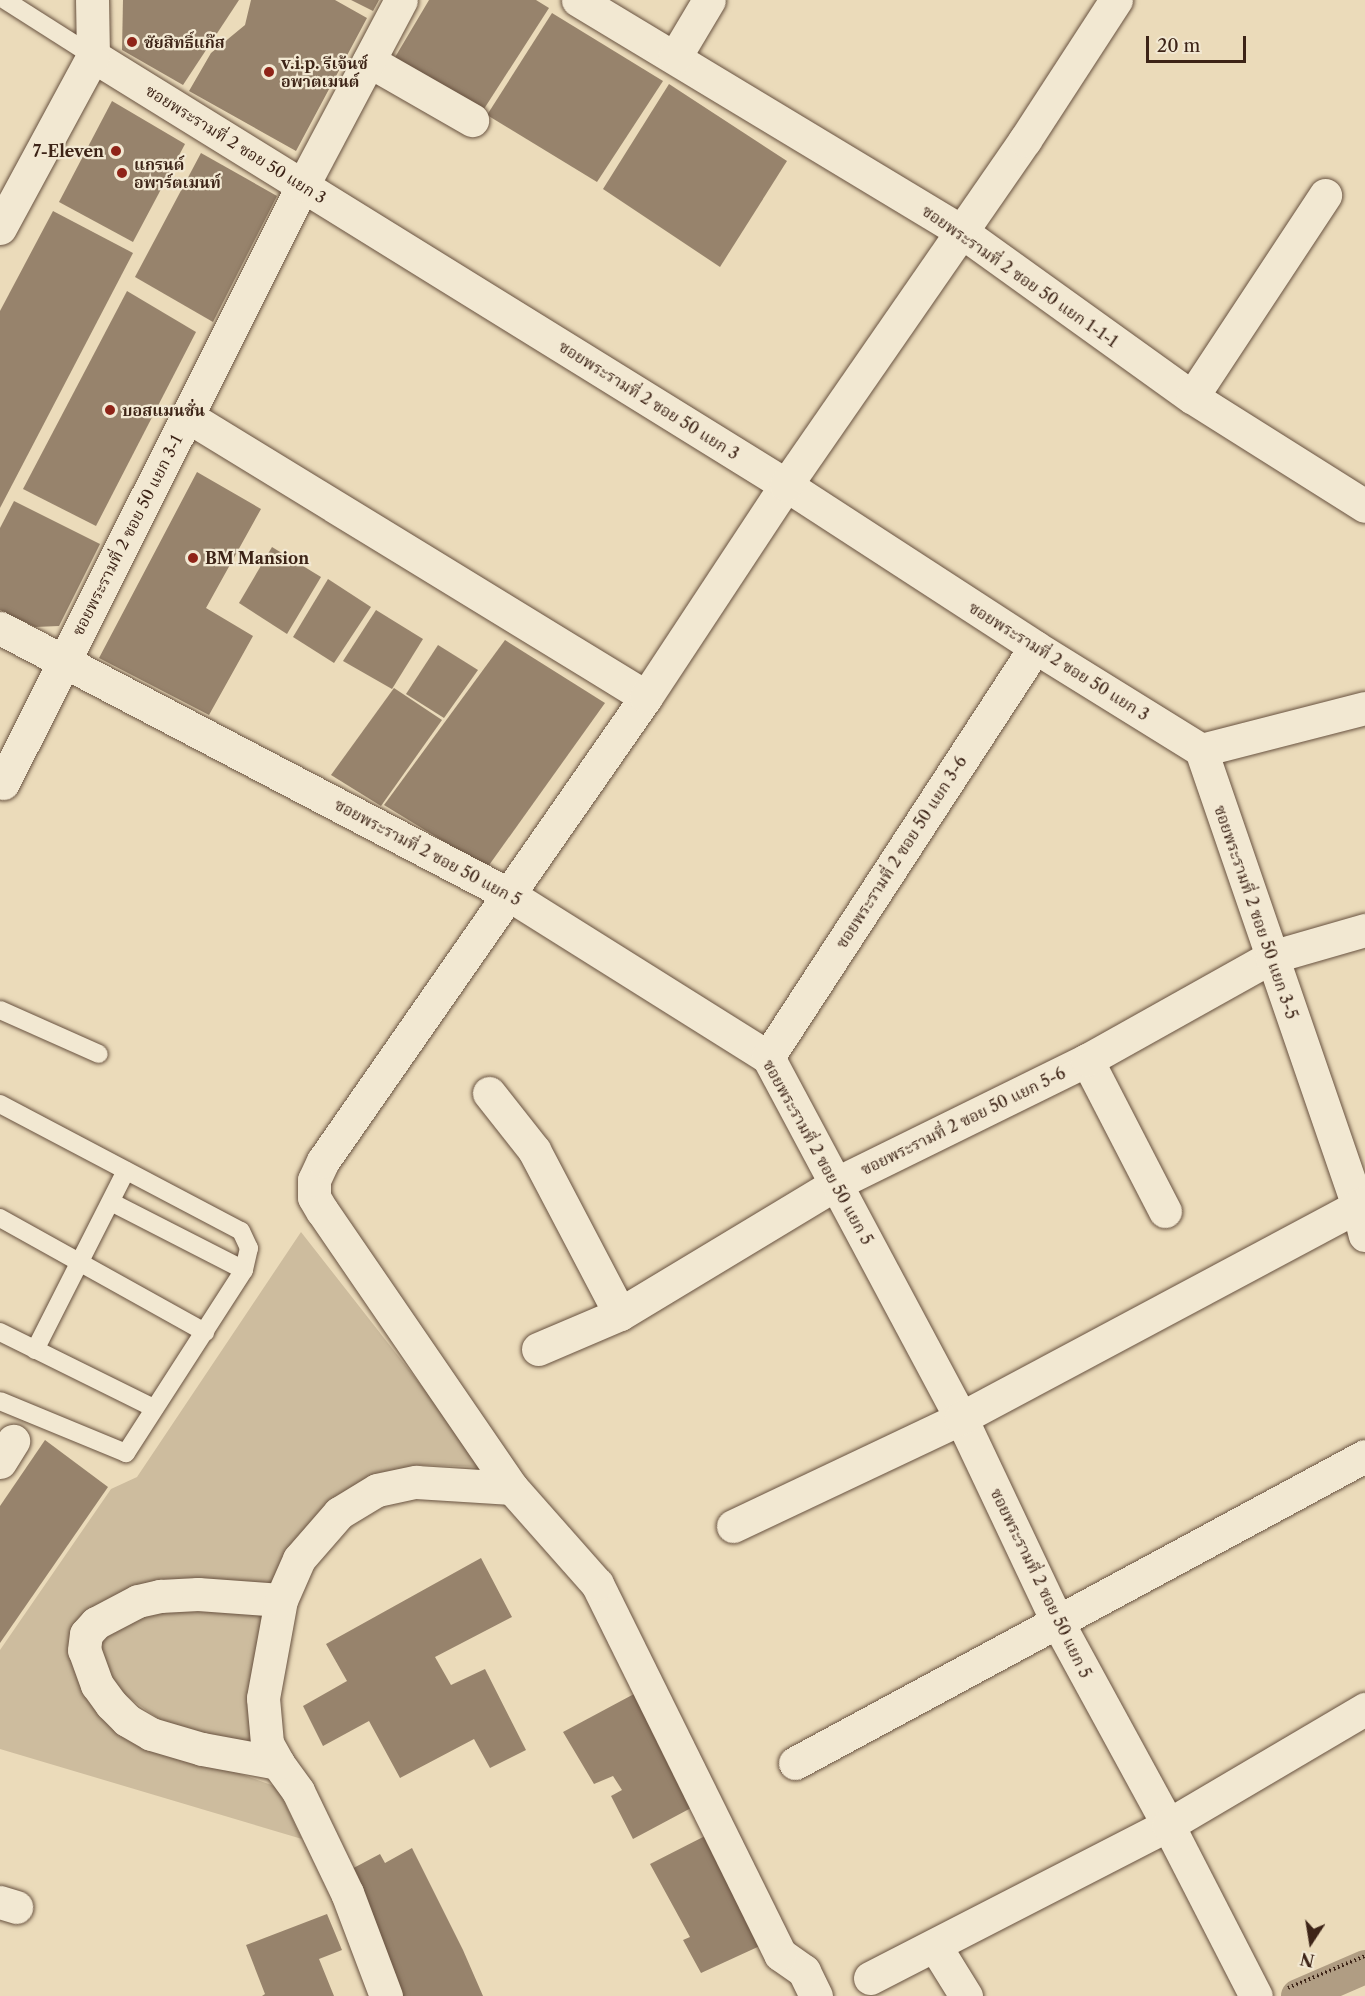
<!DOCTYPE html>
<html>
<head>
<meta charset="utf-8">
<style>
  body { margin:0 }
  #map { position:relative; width:1365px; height:1996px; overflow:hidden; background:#ebdbba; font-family:"Libre Caslon Text","Noto Serif Thai",serif }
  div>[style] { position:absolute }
  .green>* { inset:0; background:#cdbc9e }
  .canal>* { height:34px; margin:-17px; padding:0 17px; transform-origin:17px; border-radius:17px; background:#b09d83 }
  .building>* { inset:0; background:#97836c }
  .path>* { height:4px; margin-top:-2px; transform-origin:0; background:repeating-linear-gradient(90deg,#3d2417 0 1.5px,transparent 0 4.5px) }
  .roads { filter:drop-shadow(0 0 2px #685240) drop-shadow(0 0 2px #685240) }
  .lane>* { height:18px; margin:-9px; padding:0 9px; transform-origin:9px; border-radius:9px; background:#f2e8d2 }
  .street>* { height:33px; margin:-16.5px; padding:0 16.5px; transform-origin:16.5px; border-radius:16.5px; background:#f2e8d2 }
  .dots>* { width:16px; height:16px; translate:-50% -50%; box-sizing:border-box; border:3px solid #f2e8d2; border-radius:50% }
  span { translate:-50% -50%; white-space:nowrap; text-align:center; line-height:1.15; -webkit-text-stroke:4.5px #f2e8d2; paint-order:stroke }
  .poi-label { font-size:16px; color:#3d2417; font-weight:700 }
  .left { translate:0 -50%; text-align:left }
  .right { translate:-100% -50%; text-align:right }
  .street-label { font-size:16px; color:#3d2417 }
  .north { position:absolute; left:1281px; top:1912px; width:60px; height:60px; -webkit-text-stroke:4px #f2e8d2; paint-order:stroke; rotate:192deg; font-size:16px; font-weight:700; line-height:24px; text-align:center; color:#3d2417 }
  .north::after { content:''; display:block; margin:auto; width:21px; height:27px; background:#3d2417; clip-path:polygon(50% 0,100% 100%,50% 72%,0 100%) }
  .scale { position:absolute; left:1146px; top:36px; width:100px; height:27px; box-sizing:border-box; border:3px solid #3d2417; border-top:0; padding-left:8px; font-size:18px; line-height:21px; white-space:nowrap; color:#3d2417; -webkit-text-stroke:4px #f2e8d2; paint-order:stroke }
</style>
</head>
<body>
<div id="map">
  <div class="green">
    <div style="clip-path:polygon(301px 1232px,485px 1467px,419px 1465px,370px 1478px,290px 1549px,267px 1589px,110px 1602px,78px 1677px,229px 1770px,277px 1787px,302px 1839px,0 1749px,0 1650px,111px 1489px,137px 1477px)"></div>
    <div style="clip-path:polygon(167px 1607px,262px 1615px,253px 1736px,244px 1743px,169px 1726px,115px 1688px,98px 1644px,106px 1628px)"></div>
  </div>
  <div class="canal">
    <div style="left:1298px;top:1996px;width:73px;rotate:-23.4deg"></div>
  </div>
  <div class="building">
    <div style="clip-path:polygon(123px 0,239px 0,183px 85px,122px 50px)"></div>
    <div style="clip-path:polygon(251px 0,335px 0,367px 18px,296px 151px,189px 91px,211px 53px,245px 25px)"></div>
    <div style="clip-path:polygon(351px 0,379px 0,373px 11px)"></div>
    <div style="clip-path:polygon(429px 0,536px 0,549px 8px,482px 112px,394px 59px)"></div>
    <div style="clip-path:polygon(552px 13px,663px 81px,597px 182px,487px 115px)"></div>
    <div style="clip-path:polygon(669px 84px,787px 161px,720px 267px,603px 189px)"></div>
    <div style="clip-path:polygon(112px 101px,185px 144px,133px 242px,59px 202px)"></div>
    <div style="clip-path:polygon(201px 153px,277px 196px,213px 322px,135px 277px)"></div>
    <div style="clip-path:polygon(53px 211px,133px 253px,0 508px,0 311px)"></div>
    <div style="clip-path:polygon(127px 291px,196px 332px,96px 526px,23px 489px)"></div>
    <div style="clip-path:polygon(197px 472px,261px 509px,206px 608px,253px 636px,209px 715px,99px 658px)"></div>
    <div style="clip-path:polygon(14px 501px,100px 544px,59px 626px,35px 627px,0 610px,0 528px)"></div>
    <div style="clip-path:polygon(272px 547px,321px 577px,287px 634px,239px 603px)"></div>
    <div style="clip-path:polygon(328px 579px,371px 607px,334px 663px,293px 637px)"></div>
    <div style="clip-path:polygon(376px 610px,423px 639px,392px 689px,343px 661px)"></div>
    <div style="clip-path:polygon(505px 640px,605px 703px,487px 868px,384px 805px)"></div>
    <div style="clip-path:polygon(438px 645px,478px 670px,444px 718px,406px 694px)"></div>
    <div style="clip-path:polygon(394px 688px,442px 720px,381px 806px,331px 775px)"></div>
    <div style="clip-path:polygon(45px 1440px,108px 1487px,0 1643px,0 1506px)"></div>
    <div style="clip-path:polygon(481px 1558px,512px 1617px,435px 1657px,451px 1685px,485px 1669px,526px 1750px,490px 1768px,474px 1739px,400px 1778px,369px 1721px,323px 1746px,303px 1706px,347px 1681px,326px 1644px)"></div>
    <div style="clip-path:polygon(634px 1694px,691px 1808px,633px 1839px,611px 1796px,622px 1790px,613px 1776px,594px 1784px,563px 1732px)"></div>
    <div style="clip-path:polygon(705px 1836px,762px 1945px,701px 1973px,683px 1940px,690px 1937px,650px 1864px)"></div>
    <div style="clip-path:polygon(412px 1848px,463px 1950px,483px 1996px,398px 1996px,346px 1872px,380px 1854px,385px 1863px)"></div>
    <div style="clip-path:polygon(327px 1914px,342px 1950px,319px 1959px,334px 1996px,262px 1996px,265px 1994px,246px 1945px)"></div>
  </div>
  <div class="path">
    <div style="left:1288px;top:1988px;width:83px;rotate:-22.6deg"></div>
  </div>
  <div class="roads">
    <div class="lane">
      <div style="left:5px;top:0;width:104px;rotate:32.5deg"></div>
      <div style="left:0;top:1010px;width:108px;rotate:24deg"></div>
      <div style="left:0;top:1104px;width:272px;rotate:27.8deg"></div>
      <div style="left:241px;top:1231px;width:19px;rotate:65deg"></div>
      <div style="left:249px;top:1248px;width:23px;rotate:103deg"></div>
      <div style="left:244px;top:1270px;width:218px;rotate:122.8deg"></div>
      <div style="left:126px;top:1453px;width:136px;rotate:-157.6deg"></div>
      <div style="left:111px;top:1202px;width:149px;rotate:27.1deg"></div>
      <div style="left:0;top:1218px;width:235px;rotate:29.1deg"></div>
      <div style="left:0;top:1332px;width:172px;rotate:26.3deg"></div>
      <div style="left:35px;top:1350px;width:201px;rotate:-63.1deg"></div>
    </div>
    <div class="street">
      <div style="left:578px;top:0;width:449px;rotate:31.1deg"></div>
      <div style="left:962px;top:232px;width:283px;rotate:35.7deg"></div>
      <div style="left:1192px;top:397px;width:204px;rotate:32.2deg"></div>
      <div style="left:93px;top:56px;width:815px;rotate:31.76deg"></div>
      <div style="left:786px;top:485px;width:297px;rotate:33deg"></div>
      <div style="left:1035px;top:647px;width:195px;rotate:31.8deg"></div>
      <div style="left:675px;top:57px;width:66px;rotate:-59.2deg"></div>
      <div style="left:369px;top:61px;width:119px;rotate:29.8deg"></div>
      <div style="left:0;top:228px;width:196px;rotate:-61.6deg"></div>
      <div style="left:93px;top:56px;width:56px;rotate:-91deg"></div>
      <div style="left:1192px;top:397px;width:242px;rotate:-56.6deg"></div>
      <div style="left:187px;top:416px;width:538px;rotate:31.47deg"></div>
      <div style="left:0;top:628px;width:573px;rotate:27.64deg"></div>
      <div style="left:508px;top:894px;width:307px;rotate:32.1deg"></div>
      <div style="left:768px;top:1057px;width:409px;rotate:61.9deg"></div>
      <div style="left:961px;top:1418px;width:227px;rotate:64.7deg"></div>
      <div style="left:1058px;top:1623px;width:230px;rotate:61.4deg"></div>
      <div style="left:1168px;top:1825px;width:192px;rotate:62.8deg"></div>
      <div style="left:1365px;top:708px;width:169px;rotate:165.6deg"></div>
      <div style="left:1201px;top:750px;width:480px;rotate:71deg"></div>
      <div style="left:1357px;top:1204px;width:32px;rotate:76deg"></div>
      <div style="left:3px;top:783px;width:669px;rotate:-63.36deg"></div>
      <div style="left:303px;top:185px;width:209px;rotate:-62.1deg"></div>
      <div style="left:768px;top:1057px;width:489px;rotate:-56.9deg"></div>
      <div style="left:1087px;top:1060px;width:170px;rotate:62.7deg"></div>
      <div style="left:489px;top:1093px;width:73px;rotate:51.7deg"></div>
      <div style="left:534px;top:1150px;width:185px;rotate:62.3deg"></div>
      <div style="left:538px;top:1349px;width:89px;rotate:-23.1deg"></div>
      <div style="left:620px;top:1314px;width:253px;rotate:-31.1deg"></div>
      <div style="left:837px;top:1183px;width:279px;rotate:-26.2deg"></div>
      <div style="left:1087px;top:1060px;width:211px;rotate:-29.2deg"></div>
      <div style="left:1271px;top:957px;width:98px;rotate:-16deg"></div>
      <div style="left:0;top:1462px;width:25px;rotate:-58deg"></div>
      <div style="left:733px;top:1526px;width:252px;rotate:-25.3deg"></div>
      <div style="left:961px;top:1418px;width:458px;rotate:-28.1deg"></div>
      <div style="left:278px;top:1763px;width:77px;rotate:-169.6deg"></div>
      <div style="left:202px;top:1749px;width:53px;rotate:-163.6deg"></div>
      <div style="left:151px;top:1734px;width:28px;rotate:-150deg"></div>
      <div style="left:127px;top:1720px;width:23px;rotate:-135deg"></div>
      <div style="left:111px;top:1704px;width:24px;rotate:-126deg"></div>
      <div style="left:97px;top:1685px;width:37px;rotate:-110deg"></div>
      <div style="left:84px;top:1650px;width:16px;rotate:-83deg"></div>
      <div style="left:86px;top:1634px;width:15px;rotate:-48deg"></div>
      <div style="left:96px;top:1623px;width:47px;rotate:-27.6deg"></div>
      <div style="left:138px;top:1601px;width:23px;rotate:-13deg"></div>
      <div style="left:160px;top:1596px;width:38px;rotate:-3deg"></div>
      <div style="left:198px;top:1594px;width:83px;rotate:4.1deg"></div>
      <div style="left:795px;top:1763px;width:647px;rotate:-28.31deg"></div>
      <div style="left:0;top:1902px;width:17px;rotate:17deg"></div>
      <div style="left:935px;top:1946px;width:59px;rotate:58.2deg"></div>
      <div style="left:870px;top:1978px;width:335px;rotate:-27.2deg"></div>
      <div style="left:1168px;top:1825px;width:229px;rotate:-30.5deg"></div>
      <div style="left:386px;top:1996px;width:110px;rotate:-110.7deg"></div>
      <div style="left:347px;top:1893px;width:113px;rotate:-115.7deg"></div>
      <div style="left:298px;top:1791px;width:34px;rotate:-126deg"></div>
      <div style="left:278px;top:1763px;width:23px;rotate:-119deg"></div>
      <div style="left:267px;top:1743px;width:45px;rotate:-95.1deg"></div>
      <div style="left:263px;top:1698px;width:100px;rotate:-79.6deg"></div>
      <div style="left:281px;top:1600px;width:45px;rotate:-66.3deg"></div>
      <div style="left:299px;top:1559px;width:61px;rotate:-49deg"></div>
      <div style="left:339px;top:1513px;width:44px;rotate:-31.2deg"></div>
      <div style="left:377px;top:1490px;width:40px;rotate:-12deg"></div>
      <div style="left:416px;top:1482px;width:96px;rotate:3.6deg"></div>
      <div style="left:816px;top:1996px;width:28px;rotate:-116deg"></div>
      <div style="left:804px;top:1971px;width:29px;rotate:-145deg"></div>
      <div style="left:780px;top:1954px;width:413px;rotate:-116.3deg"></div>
      <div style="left:597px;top:1584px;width:128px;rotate:-131.5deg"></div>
      <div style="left:512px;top:1488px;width:336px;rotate:-124.4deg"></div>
      <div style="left:322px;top:1211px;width:16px;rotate:-120deg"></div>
      <div style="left:314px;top:1197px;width:17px;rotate:-90deg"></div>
      <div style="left:314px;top:1180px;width:21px;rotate:-65deg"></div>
      <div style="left:323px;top:1161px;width:565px;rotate:-55.16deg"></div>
      <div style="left:646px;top:697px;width:254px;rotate:-56.6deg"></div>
      <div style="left:786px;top:485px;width:420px;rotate:-55.3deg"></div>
      <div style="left:1025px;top:140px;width:167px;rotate:-57deg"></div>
    </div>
  </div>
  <div class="dots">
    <div style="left:132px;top:42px;background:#8f2418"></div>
    <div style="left:269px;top:72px;background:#8f2418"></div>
    <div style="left:116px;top:151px;background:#8f2418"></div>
    <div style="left:122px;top:173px;background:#8f2418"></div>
    <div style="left:110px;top:410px;background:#8f2418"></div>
    <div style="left:193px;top:558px;background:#8f2418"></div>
  </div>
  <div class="poi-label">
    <span class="left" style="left:144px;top:42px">ชัยสิทธิ์แก๊ส</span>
    <span class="left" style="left:281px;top:72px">v.i.p. รีเจ้นซ์<br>อพาตเมนต์</span>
    <span class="right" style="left:104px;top:151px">7-Eleven</span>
    <span class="left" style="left:134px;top:173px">แกรนด์<br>อพาร์ตเมนท์</span>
    <span class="left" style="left:122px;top:410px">บอสแมนชั่น</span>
    <span class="left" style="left:205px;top:558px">BM Mansion</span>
  </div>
  <div class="street-label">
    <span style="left:236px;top:144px;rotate:32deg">ซอยพระรามที่ 2 ซอย 50 แยก 3</span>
    <span style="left:1020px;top:276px;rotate:35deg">ซอยพระรามที่ 2 ซอย 50 แยก 1-1-1</span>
    <span style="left:649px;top:400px;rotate:32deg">ซอยพระรามที่ 2 ซอย 50 แยก 3</span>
    <span style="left:127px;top:535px;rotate:-63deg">ซอยพระรามที่ 2 ซอย 50 แยก 3-1</span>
    <span style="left:1059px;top:661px;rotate:32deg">ซอยพระรามที่ 2 ซอย 50 แยก 3</span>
    <span style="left:428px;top:852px;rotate:28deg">ซอยพระรามที่ 2 ซอย 50 แยก 5</span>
    <span style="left:901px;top:852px;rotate:-57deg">ซอยพระรามที่ 2 ซอย 50 แยก 3-6</span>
    <span style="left:1256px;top:912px;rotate:71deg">ซอยพระรามที่ 2 ซอย 50 แยก 3-5</span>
    <span style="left:963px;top:1121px;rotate:-26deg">ซอยพระรามที่ 2 ซอย 50 แยก 5-6</span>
    <span style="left:818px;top:1152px;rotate:61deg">ซอยพระรามที่ 2 ซอย 50 แยก 5</span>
    <span style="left:1041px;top:1583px;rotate:64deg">ซอยพระรามที่ 2 ซอย 50 แยก 5</span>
  </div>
  <div class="north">N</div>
  <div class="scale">20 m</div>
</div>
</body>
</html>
